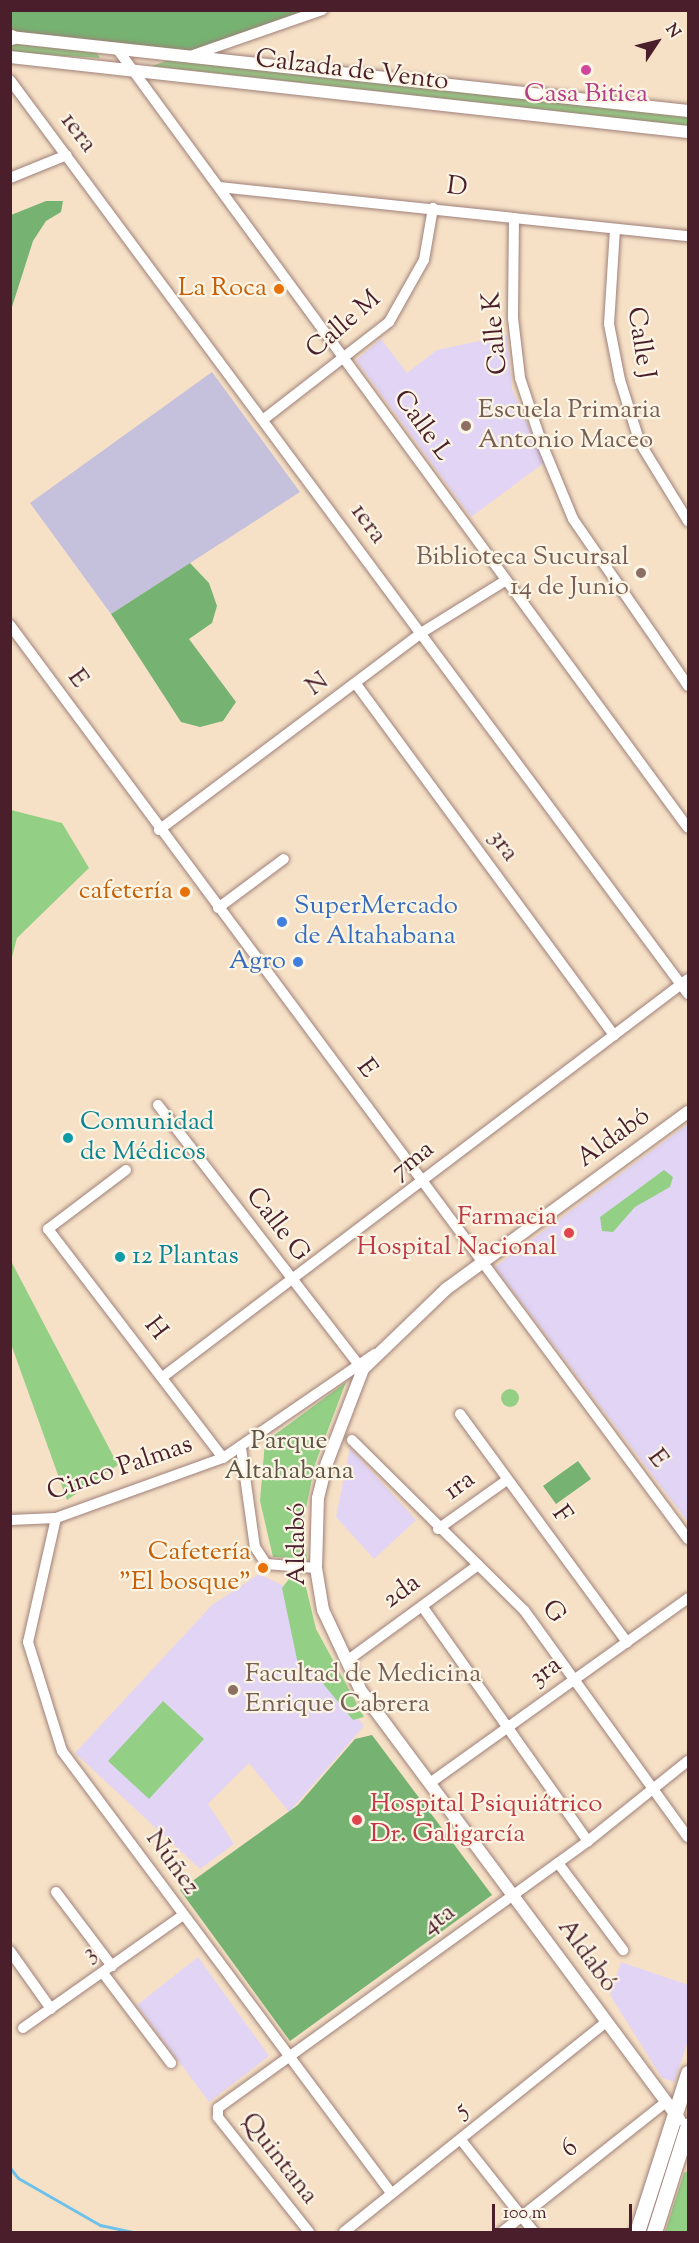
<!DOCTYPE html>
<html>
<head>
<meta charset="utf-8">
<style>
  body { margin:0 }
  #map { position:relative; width:699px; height:2243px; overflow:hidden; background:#f6e1c7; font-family:"Sorts Mill Goudy",serif }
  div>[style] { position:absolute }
  .built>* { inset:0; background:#e1d4f4 }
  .industrial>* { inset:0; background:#c5c0db }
  .green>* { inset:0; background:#93d085 }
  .round { border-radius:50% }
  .forest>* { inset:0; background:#76b272 }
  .stream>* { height:3px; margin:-1.5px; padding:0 1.5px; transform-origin:1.5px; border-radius:1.5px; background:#6ec1ea }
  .roads { filter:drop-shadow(0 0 2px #a08079) drop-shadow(0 0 2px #a08079) }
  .minor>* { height:10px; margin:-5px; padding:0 5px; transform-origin:5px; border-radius:5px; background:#fff }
  .major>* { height:12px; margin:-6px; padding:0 6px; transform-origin:6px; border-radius:6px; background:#fff }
  .highway>* { height:15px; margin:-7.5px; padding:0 7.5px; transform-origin:7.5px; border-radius:7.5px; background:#fff }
  .dots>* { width:16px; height:16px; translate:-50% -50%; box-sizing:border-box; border:3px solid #fcf5e5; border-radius:50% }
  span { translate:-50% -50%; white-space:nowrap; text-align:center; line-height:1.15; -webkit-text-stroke:4.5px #fcf5e5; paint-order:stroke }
  .street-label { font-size:26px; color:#4a1f2b }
  .hotel-label { font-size:26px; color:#b23c85 }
  .food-label { font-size:26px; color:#c56008 }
  .right { translate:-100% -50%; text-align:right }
  .education-label { font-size:26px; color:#785e54 }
  .left { translate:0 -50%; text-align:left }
  .shop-label { font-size:26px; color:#366cbe }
  .culture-label { font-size:26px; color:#0d838f }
  .health-label { font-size:26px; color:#be3a42 }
  .park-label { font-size:26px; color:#605446 }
  .frame { position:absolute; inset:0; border:12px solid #4a1f2b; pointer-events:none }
  .north { position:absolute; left:627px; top:12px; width:60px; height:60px; -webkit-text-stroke:4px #fcf5e5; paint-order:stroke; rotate:55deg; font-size:16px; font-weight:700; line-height:24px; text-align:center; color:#4a1f2b }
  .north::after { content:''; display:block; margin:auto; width:21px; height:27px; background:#4a1f2b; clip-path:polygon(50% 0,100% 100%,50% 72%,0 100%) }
  .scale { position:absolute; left:492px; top:2204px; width:140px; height:27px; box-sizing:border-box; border:3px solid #4a1f2b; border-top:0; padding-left:8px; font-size:18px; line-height:21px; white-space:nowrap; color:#4a1f2b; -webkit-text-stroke:4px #fcf5e5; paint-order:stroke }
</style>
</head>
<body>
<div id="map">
  <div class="built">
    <div style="clip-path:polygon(507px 335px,512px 389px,545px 462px,471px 517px,356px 360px,381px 339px,407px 373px,437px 350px)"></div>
    <div style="clip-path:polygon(688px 1124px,688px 1522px,495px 1267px)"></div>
    <div style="clip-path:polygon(350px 1448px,416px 1520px,374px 1559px,336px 1517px)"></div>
    <div style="clip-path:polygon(259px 1574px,290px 1589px,303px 1649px,364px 1726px,289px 1812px,249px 1763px,208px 1804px,234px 1844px,200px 1869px,75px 1753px,212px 1605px)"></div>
    <div style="clip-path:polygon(198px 1957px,269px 2056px,209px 2102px,137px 2005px)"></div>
    <div style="clip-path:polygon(621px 1962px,688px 1985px,688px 2041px,674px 2082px,662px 2078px,610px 1995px)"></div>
  </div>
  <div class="industrial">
    <div style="clip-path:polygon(212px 372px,300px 492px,111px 614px,30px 503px)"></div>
  </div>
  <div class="green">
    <div style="clip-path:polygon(11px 43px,97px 53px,100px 58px,11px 53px)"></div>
    <div style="clip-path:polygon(172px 59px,688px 116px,688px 126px,152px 66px)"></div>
    <div style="clip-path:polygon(11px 810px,62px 823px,89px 868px,17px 938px,11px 961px)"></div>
    <div style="clip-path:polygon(664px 1170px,673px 1177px,670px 1187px,635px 1207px,613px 1232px,602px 1231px,600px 1217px)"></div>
    <div style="clip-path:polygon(11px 1261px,118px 1465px,67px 1500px,11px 1344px)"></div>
    <div style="clip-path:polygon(346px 1382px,315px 1464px,304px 1518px,307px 1559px,273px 1557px,260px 1501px,265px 1442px)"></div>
    <div class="round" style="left:501px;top:1389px;width:18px;height:18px"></div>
    <div style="clip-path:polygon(289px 1579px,304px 1579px,316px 1629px,364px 1717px,353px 1720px,316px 1675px,298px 1664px,282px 1588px)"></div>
    <div style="clip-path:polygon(163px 1701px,204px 1739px,149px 1799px,108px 1761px)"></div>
    <div style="clip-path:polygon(688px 2171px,688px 2232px,665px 2232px,684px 2173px)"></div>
  </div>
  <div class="forest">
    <div style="clip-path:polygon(10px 11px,322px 11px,193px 55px,10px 36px)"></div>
    <div style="clip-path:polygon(46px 201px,63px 201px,61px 212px,46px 221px,33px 241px,11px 310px,11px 215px)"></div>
    <div style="clip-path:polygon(190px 563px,209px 583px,217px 606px,212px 623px,189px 639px,236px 702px,223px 721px,200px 727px,181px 722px,111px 614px)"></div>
    <div style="clip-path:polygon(578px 1461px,591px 1479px,556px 1504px,543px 1486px)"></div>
    <div style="clip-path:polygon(372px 1735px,492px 1895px,290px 2041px,180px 1890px,298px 1805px,355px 1739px)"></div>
  </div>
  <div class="stream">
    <div style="left:10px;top:2168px;width:13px;rotate:51deg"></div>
    <div style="left:18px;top:2178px;width:95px;rotate:29.8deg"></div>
    <div style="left:100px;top:2225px;width:33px;rotate:12deg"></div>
  </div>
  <div class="roads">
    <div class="minor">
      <div style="left:118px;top:50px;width:964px;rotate:53.77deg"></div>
      <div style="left:193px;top:55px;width:137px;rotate:-19.2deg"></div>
      <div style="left:10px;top:80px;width:1138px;rotate:53.43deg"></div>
      <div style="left:10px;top:178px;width:61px;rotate:-22deg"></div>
      <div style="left:219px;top:187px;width:472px;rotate:6deg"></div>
      <div style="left:514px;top:218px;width:100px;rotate:90.6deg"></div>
      <div style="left:513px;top:318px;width:60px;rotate:83.3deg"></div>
      <div style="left:520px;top:378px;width:70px;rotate:71.6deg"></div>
      <div style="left:542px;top:444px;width:81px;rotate:67.5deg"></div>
      <div style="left:573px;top:519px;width:203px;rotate:55.4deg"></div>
      <div style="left:615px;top:229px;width:95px;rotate:93.6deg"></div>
      <div style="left:609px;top:324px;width:57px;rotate:78.9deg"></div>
      <div style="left:620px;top:380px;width:66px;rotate:72.4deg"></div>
      <div style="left:640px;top:443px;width:92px;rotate:58.4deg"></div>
      <div style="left:264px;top:419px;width:158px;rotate:-37.8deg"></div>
      <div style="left:389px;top:322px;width:71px;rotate:-60.6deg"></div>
      <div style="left:424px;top:260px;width:53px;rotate:-80.2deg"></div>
      <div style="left:10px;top:625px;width:1138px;rotate:53.43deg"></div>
      <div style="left:356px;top:684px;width:436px;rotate:53.7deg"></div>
      <div style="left:159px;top:830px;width:328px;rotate:-36.9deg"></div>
      <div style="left:421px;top:633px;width:100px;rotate:-31.9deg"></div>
      <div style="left:218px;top:908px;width:82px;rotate:-36.6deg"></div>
      <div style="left:158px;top:1105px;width:332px;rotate:52.3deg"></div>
      <div style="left:126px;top:1170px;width:98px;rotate:142.9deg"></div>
      <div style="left:48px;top:1229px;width:288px;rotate:52.6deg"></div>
      <div style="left:164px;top:1376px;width:657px;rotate:-37.15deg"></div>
      <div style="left:460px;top:1414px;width:283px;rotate:53.8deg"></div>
      <div style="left:352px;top:1440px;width:242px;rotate:44.7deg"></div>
      <div style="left:524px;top:1610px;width:280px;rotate:54.2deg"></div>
      <div style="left:241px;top:1448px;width:100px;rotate:82deg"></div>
      <div style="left:255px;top:1547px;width:20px;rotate:57deg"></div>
      <div style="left:266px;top:1564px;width:50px;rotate:4.6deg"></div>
      <div style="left:56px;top:1518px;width:127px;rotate:102.7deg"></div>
      <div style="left:28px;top:1642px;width:114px;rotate:72.7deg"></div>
      <div style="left:62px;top:1751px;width:552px;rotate:53.32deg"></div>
      <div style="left:10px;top:1520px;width:46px;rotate:-2.5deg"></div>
      <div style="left:56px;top:1518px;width:177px;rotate:-19.8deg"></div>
      <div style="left:223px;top:1458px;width:184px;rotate:-34.4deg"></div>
      <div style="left:438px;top:1529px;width:85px;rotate:-35.4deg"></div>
      <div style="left:422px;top:1606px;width:288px;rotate:54.8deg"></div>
      <div style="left:352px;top:1657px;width:156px;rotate:-36.1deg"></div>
      <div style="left:430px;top:1783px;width:317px;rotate:-35.6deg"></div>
      <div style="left:558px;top:1863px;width:109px;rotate:53.2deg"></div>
      <div style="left:56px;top:1892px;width:93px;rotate:52.9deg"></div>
      <div style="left:10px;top:1951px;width:71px;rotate:54.7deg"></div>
      <div style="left:103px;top:1973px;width:113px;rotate:52.9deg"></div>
      <div style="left:23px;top:2028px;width:196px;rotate:-35.2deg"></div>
      <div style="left:461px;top:2140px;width:117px;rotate:51.6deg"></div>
      <div style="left:309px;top:2232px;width:147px;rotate:-128.4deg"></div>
      <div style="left:218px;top:2117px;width:9px;rotate:-90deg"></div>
      <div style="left:218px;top:2108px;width:456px;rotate:-35.8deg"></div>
      <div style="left:588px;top:1841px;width:128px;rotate:-38.7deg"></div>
      <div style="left:344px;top:2232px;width:337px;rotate:-38.7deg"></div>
      <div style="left:502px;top:2232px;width:209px;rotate:-38.4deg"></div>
    </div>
    <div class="major">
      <div style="left:10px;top:37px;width:682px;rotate:6.23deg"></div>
      <div style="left:10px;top:57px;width:682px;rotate:6.31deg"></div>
      <div style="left:679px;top:2119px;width:533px;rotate:-126.61deg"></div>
      <div style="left:361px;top:1691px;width:89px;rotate:-115.1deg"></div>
      <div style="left:323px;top:1610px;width:43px;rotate:-99.5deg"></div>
      <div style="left:316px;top:1568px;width:70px;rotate:-88.4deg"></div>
      <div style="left:318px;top:1498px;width:36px;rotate:-76deg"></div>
      <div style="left:327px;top:1463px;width:101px;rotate:-69deg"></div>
      <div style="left:363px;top:1369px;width:115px;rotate:-43.9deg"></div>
      <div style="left:446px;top:1289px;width:300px;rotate:-36.2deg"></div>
    </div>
    <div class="highway">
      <div style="left:10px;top:37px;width:1px"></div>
      <div style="left:637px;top:2232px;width:167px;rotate:-72.2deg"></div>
      <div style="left:654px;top:2232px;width:112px;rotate:-72.4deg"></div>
    </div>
  </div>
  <div class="dots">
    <div style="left:586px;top:70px;background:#d1479c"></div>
    <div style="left:279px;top:289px;background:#e8710a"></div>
    <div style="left:466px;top:426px;background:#8d6e63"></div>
    <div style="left:641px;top:573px;background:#8d6e63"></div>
    <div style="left:185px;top:892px;background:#e8710a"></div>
    <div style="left:282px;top:922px;background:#3f7fe0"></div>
    <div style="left:298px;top:962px;background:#3f7fe0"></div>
    <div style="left:68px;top:1138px;background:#0f9aa8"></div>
    <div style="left:569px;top:1233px;background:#e0444e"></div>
    <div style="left:120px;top:1257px;background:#0f9aa8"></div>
    <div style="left:263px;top:1568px;background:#e8710a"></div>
    <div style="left:233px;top:1690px;background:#8d6e63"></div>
    <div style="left:357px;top:1820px;background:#e0444e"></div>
  </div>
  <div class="street-label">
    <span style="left:352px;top:71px;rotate:7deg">Calzada de Vento</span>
    <span style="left:78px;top:133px;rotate:53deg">1era</span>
    <span style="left:457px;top:188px;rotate:7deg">D</span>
    <span style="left:344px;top:325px;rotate:-41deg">Calle M</span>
    <span style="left:496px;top:333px;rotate:-95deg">Calle K</span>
    <span style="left:640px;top:343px;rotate:81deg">Calle J</span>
    <span style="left:422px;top:426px;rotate:54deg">Calle L</span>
    <span style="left:368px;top:524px;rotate:54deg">1era</span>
    <span style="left:77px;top:679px;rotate:54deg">E</span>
    <span style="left:318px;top:685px;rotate:-36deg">N</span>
    <span style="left:503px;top:846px;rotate:54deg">3ra</span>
    <span style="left:366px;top:1069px;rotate:53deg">E</span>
    <span style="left:614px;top:1138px;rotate:-36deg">Aldabó</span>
    <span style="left:413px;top:1161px;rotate:-38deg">7ma</span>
    <span style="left:277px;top:1225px;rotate:52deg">Calle G</span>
    <span style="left:155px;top:1329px;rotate:52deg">H</span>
    <span style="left:657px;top:1459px;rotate:53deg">E</span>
    <span style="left:120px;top:1469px;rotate:-19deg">Cinco Palmas</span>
    <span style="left:460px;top:1486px;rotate:-36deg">1ra</span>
    <span style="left:561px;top:1515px;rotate:54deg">F</span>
    <span style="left:298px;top:1544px;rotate:-90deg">Aldabó</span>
    <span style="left:402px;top:1592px;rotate:-36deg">2da</span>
    <span style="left:553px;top:1612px;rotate:54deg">G</span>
    <span style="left:546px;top:1672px;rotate:-36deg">3ra</span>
    <span style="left:172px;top:1863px;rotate:54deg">Núñez</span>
    <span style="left:439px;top:1920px;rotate:-37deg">4ta</span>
    <span style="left:90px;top:1954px;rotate:-35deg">3</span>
    <span style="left:587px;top:1956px;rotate:54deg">Aldabó</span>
    <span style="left:462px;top:2110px;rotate:-39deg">5</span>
    <span style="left:570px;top:2149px;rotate:-38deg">6</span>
    <span style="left:279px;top:2159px;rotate:52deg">Quintana</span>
  </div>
  <div class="hotel-label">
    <span style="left:586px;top:95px">Casa Bitica</span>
  </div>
  <div class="food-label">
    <span class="right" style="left:267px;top:289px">La Roca</span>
    <span class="right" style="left:173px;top:892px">cafetería</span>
    <span class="right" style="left:251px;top:1568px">Cafetería<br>"El bosque"</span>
  </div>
  <div class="education-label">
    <span class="left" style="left:478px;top:426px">Escuela Primaria<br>Antonio Maceo</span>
    <span class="right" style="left:629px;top:573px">Biblioteca Sucursal<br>14 de Junio</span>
    <span class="left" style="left:245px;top:1690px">Facultad de Medicina<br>Enrique Cabrera</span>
  </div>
  <div class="shop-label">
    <span class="left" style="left:294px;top:922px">SuperMercado<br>de Altahabana</span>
    <span class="right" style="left:286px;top:962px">Agro</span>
  </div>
  <div class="culture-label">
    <span class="left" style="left:80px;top:1138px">Comunidad<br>de Médicos</span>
    <span class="left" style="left:132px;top:1257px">12 Plantas</span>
  </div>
  <div class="health-label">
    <span class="right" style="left:557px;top:1233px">Farmacia<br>Hospital Nacional</span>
    <span class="left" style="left:370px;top:1820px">Hospital Psiquiátrico<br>Dr. Galigarcía</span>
  </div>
  <div class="park-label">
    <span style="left:289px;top:1457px">Parque<br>Altahabana</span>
  </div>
  <div class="frame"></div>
  <div class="north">N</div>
  <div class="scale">100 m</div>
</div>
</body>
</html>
